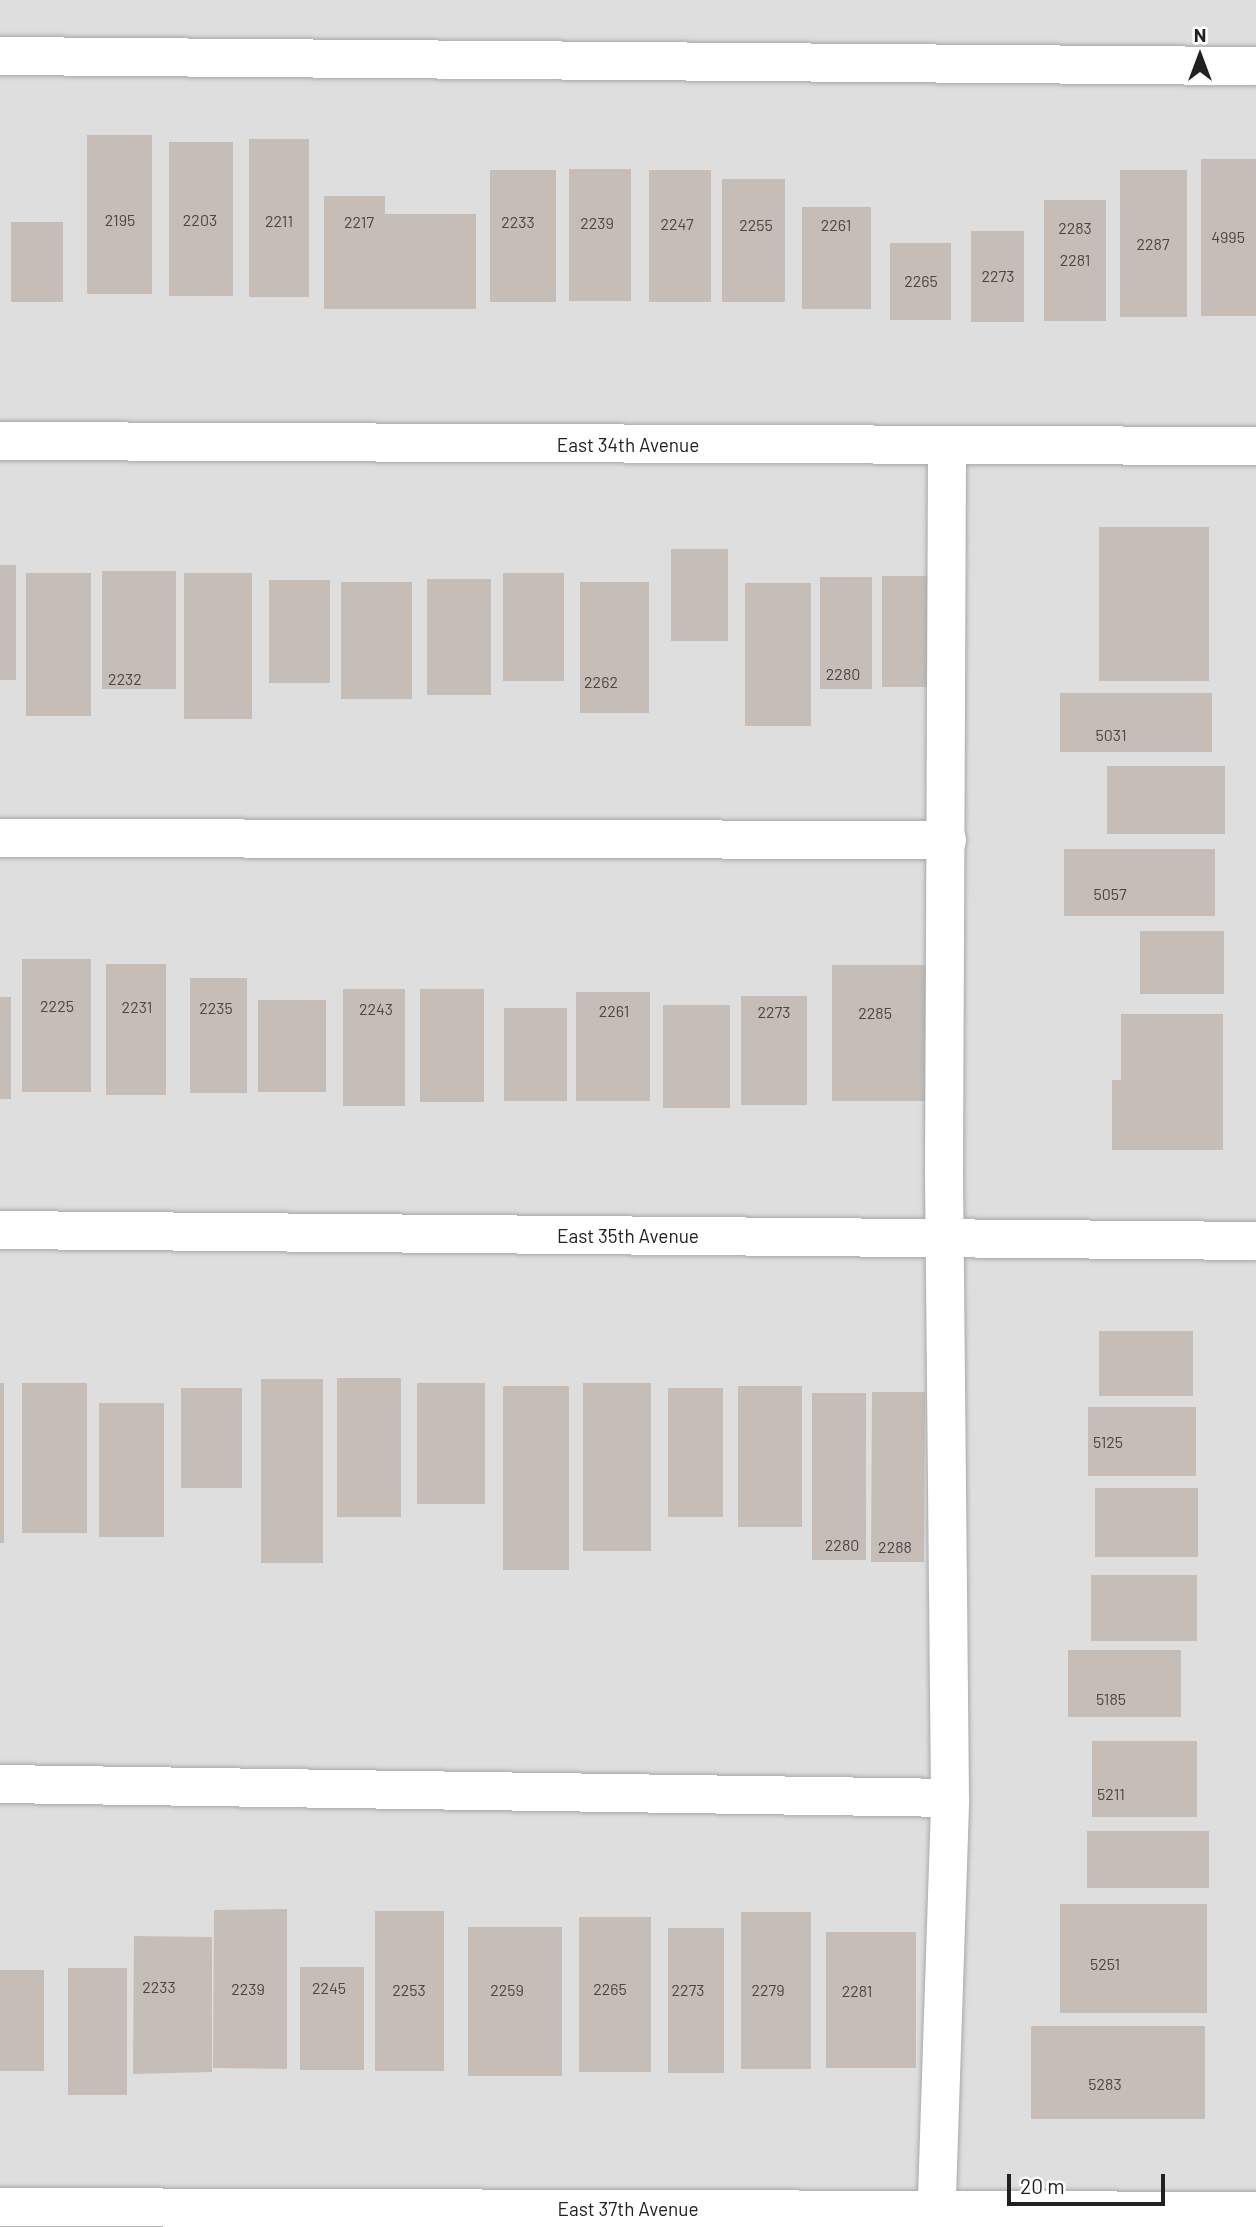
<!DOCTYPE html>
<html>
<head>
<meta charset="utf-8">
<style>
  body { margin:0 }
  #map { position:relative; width:1256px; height:2227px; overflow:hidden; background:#f1ede8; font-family:Barlow,sans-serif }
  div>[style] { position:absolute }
  .residential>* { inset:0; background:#dfdede }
  .building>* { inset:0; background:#c6bdb7 }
  .roads { filter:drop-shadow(0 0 2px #a8a8a8) drop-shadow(0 0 2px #a8a8a8) }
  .minor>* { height:38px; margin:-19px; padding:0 19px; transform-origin:19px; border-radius:19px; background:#fff }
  span { translate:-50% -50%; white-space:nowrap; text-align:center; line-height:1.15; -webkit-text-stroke:5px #fff; paint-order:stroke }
  .number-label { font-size:16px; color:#4a4846 }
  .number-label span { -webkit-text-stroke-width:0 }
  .street-label { font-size:19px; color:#212121 }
  .north { position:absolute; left:1165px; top:21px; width:70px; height:70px; -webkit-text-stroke:5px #fff; paint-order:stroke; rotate:0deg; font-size:19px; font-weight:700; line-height:28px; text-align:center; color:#212121 }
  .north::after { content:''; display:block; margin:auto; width:24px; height:32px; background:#212121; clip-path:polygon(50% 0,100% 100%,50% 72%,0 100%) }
  .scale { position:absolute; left:1007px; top:2174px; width:158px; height:32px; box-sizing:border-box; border:4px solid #212121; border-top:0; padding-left:9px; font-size:21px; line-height:24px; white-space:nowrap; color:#212121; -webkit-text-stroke:5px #fff; paint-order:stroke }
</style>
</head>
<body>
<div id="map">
  <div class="residential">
    <div style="clip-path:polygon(0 0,1256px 0,1256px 2227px,0 2227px)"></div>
  </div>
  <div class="building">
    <div style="clip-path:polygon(87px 135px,152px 135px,152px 294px,87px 294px)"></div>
    <div style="clip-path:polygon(249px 139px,309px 139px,309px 297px,249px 297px)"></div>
    <div style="clip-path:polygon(169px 142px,233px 142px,233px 296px,169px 296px)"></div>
    <div style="clip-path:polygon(1201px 159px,1256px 159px,1256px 316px,1201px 316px)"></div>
    <div style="clip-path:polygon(569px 169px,631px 169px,631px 301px,569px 301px)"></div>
    <div style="clip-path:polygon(490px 170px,556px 170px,556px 302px,490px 302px)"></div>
    <div style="clip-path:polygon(649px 170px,711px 170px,711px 302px,649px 302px)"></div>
    <div style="clip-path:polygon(1120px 170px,1187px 170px,1187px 317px,1120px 317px)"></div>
    <div style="clip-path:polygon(722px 179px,785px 179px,785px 302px,722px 302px)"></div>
    <div style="clip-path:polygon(324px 196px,385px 196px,385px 214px,476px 214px,476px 309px,324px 309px)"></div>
    <div style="clip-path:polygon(1044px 200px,1106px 200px,1106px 321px,1044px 321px)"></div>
    <div style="clip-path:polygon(802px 207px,871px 207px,871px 309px,802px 309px)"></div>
    <div style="clip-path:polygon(11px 222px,63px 222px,63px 302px,11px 302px)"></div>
    <div style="clip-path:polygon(971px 231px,1024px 231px,1024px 322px,971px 322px)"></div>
    <div style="clip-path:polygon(890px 243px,951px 243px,951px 320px,890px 320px)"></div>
    <div style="clip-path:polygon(1099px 527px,1209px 527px,1209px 681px,1099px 681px)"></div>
    <div style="clip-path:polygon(671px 549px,728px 549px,728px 641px,671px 641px)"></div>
    <div style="clip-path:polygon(0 565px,16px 565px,16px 680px,0 680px)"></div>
    <div style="clip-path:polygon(102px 571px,176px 571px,176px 689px,102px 689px)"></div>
    <div style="clip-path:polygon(26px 573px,91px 573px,91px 716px,26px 716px)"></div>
    <div style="clip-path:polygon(184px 573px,252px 573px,252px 719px,184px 719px)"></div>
    <div style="clip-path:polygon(503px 573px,564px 573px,564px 681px,503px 681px)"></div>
    <div style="clip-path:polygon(882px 576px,933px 576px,933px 687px,882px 687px)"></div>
    <div style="clip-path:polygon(820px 577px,872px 577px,872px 689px,820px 689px)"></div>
    <div style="clip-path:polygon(427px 579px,491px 579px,491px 695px,427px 695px)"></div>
    <div style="clip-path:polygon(269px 580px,330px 580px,330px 683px,269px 683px)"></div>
    <div style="clip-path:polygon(341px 582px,412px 582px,412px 699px,341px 699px)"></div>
    <div style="clip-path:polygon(580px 582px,649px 582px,649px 713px,580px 713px)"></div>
    <div style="clip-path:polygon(745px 583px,811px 583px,811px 726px,745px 726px)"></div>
    <div style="clip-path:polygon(1060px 693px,1212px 693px,1212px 752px,1060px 752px)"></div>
    <div style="clip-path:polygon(1107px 766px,1225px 766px,1225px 834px,1107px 834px)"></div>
    <div style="clip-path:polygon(1064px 849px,1215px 849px,1215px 916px,1064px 916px)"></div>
    <div style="clip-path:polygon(1140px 931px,1224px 931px,1224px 994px,1140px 994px)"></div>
    <div style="clip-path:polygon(22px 959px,91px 959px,91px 1092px,22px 1092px)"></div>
    <div style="clip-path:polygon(106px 964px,166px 964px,166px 1095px,106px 1095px)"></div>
    <div style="clip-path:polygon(832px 965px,928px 965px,928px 1101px,832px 1101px)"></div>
    <div style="clip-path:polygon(190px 978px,247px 978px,247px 1093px,190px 1093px)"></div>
    <div style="clip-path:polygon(343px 989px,405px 989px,405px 1106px,343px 1106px)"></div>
    <div style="clip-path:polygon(420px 989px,484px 989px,484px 1102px,420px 1102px)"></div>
    <div style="clip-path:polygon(576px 992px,650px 992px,650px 1101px,576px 1101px)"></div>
    <div style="clip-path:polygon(741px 996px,807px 996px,807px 1105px,741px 1105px)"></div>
    <div style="clip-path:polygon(0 997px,11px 997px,11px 1099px,0 1099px)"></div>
    <div style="clip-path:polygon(258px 1000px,326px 1000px,326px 1092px,258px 1092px)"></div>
    <div style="clip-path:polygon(663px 1005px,730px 1005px,730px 1108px,663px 1108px)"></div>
    <div style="clip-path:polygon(504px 1008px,567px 1008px,567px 1101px,504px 1101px)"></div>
    <div style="clip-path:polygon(1121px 1014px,1223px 1014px,1223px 1150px,1112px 1150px,1112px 1080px,1121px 1080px)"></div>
    <div style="clip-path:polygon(1099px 1331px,1193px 1331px,1193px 1396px,1099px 1396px)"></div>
    <div style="clip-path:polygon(337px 1378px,401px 1378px,401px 1517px,337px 1517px)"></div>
    <div style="clip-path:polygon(261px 1379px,323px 1379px,323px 1563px,261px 1563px)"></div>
    <div style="clip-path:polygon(0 1383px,4px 1383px,4px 1543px,0 1543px)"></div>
    <div style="clip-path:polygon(22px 1383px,87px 1383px,87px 1533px,22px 1533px)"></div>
    <div style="clip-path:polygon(417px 1383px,485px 1383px,485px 1504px,417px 1504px)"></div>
    <div style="clip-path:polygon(583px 1383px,651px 1383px,651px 1551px,583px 1551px)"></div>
    <div style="clip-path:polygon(503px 1386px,569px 1386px,569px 1570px,503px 1570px)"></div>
    <div style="clip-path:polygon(738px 1386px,802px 1386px,802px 1527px,738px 1527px)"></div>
    <div style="clip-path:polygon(181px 1388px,242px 1388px,242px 1488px,181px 1488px)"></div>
    <div style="clip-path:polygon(668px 1388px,723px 1388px,723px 1517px,668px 1517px)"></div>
    <div style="clip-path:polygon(872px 1392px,925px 1392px,924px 1562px,871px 1562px)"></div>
    <div style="clip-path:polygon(812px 1393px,866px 1393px,866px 1560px,812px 1560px)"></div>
    <div style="clip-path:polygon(99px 1403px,164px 1403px,164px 1537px,99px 1537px)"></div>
    <div style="clip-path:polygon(1088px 1407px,1196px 1407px,1196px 1476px,1088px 1476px)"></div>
    <div style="clip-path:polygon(1095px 1488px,1198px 1488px,1198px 1557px,1095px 1557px)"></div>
    <div style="clip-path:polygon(1091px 1575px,1197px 1575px,1197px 1641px,1091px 1641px)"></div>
    <div style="clip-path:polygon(1068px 1650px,1181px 1650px,1181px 1717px,1068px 1717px)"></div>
    <div style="clip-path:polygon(1092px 1741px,1197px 1741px,1197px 1817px,1092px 1817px)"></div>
    <div style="clip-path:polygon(1087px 1831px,1209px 1831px,1209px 1888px,1087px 1888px)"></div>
    <div style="clip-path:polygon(1060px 1904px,1207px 1904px,1207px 2013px,1060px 2013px)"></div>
    <div style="clip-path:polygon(287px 1909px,287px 2069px,213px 2068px,214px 1910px)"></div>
    <div style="clip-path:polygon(375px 1911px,444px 1911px,444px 2071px,375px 2071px)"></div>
    <div style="clip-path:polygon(741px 1912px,811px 1912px,811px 2069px,741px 2069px)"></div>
    <div style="clip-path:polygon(579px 1917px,651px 1917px,651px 2072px,579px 2072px)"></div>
    <div style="clip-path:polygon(468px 1927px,562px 1927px,562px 2076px,468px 2076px)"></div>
    <div style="clip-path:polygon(668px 1928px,724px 1928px,724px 2073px,668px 2073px)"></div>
    <div style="clip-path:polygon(826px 1932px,916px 1932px,916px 2068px,826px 2068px)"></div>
    <div style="clip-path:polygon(134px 1936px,212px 1937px,212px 2072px,133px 2074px)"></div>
    <div style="clip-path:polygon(300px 1967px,364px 1967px,364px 2070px,300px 2070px)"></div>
    <div style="clip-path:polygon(68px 1968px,127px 1968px,127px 2095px,68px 2095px)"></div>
    <div style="clip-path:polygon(0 1970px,44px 1970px,44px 2071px,0 2071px)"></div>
    <div style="clip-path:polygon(1031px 2026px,1205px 2026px,1205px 2119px,1031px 2119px)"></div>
  </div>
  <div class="roads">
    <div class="minor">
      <div style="left:0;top:56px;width:1256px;rotate:0.46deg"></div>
      <div style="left:0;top:441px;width:1256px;rotate:0.23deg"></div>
      <div style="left:0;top:838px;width:947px;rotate:0.12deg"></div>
      <div style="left:0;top:1230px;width:1256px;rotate:0.5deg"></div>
      <div style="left:0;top:1784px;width:950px;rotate:0.84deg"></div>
      <div style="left:0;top:2207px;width:1256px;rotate:0.18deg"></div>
      <div style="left:936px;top:2227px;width:429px;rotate:-88.1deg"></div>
      <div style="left:950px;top:1798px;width:624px;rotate:-90.55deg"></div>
      <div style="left:944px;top:1174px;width:726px;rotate:-89.76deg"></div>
    </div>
  </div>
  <div class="number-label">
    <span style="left:120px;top:220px">2195</span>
    <span style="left:200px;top:220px">2203</span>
    <span style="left:279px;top:221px">2211</span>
    <span style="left:359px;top:222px">2217</span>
    <span style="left:518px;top:222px">2233</span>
    <span style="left:597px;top:223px">2239</span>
    <span style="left:677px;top:224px">2247</span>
    <span style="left:756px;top:225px">2255</span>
    <span style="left:836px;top:225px">2261</span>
    <span style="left:1075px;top:228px">2283</span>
    <span style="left:1228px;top:237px">4995</span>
    <span style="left:1153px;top:244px">2287</span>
    <span style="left:1075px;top:260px">2281</span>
    <span style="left:998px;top:276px">2273</span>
    <span style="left:921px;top:281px">2265</span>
    <span style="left:843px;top:674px">2280</span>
    <span style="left:125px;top:679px">2232</span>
    <span style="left:601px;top:682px">2262</span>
    <span style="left:1111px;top:735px">5031</span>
    <span style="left:1110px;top:894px">5057</span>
    <span style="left:57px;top:1006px">2225</span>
    <span style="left:137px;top:1007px">2231</span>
    <span style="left:216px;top:1008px">2235</span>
    <span style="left:376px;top:1009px">2243</span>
    <span style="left:614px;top:1011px">2261</span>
    <span style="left:774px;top:1012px">2273</span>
    <span style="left:875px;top:1013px">2285</span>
    <span style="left:1108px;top:1442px">5125</span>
    <span style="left:842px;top:1545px">2280</span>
    <span style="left:895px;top:1547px">2288</span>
    <span style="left:1111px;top:1699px">5185</span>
    <span style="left:1111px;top:1794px">5211</span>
    <span style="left:1105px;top:1964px">5251</span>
    <span style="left:159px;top:1987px">2233</span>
    <span style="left:329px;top:1988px">2245</span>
    <span style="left:248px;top:1989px">2239</span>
    <span style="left:610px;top:1989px">2265</span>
    <span style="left:409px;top:1990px">2253</span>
    <span style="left:507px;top:1990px">2259</span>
    <span style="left:688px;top:1990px">2273</span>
    <span style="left:768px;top:1990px">2279</span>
    <span style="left:857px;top:1991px">2281</span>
    <span style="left:1105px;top:2084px">5283</span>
  </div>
  <div class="street-label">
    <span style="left:628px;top:445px">East 34th Avenue</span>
    <span style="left:628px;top:1236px">East 35th Avenue</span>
    <span style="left:628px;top:2209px">East 37th Avenue</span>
  </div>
  <div class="north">N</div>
  <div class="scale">20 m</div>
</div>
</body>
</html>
